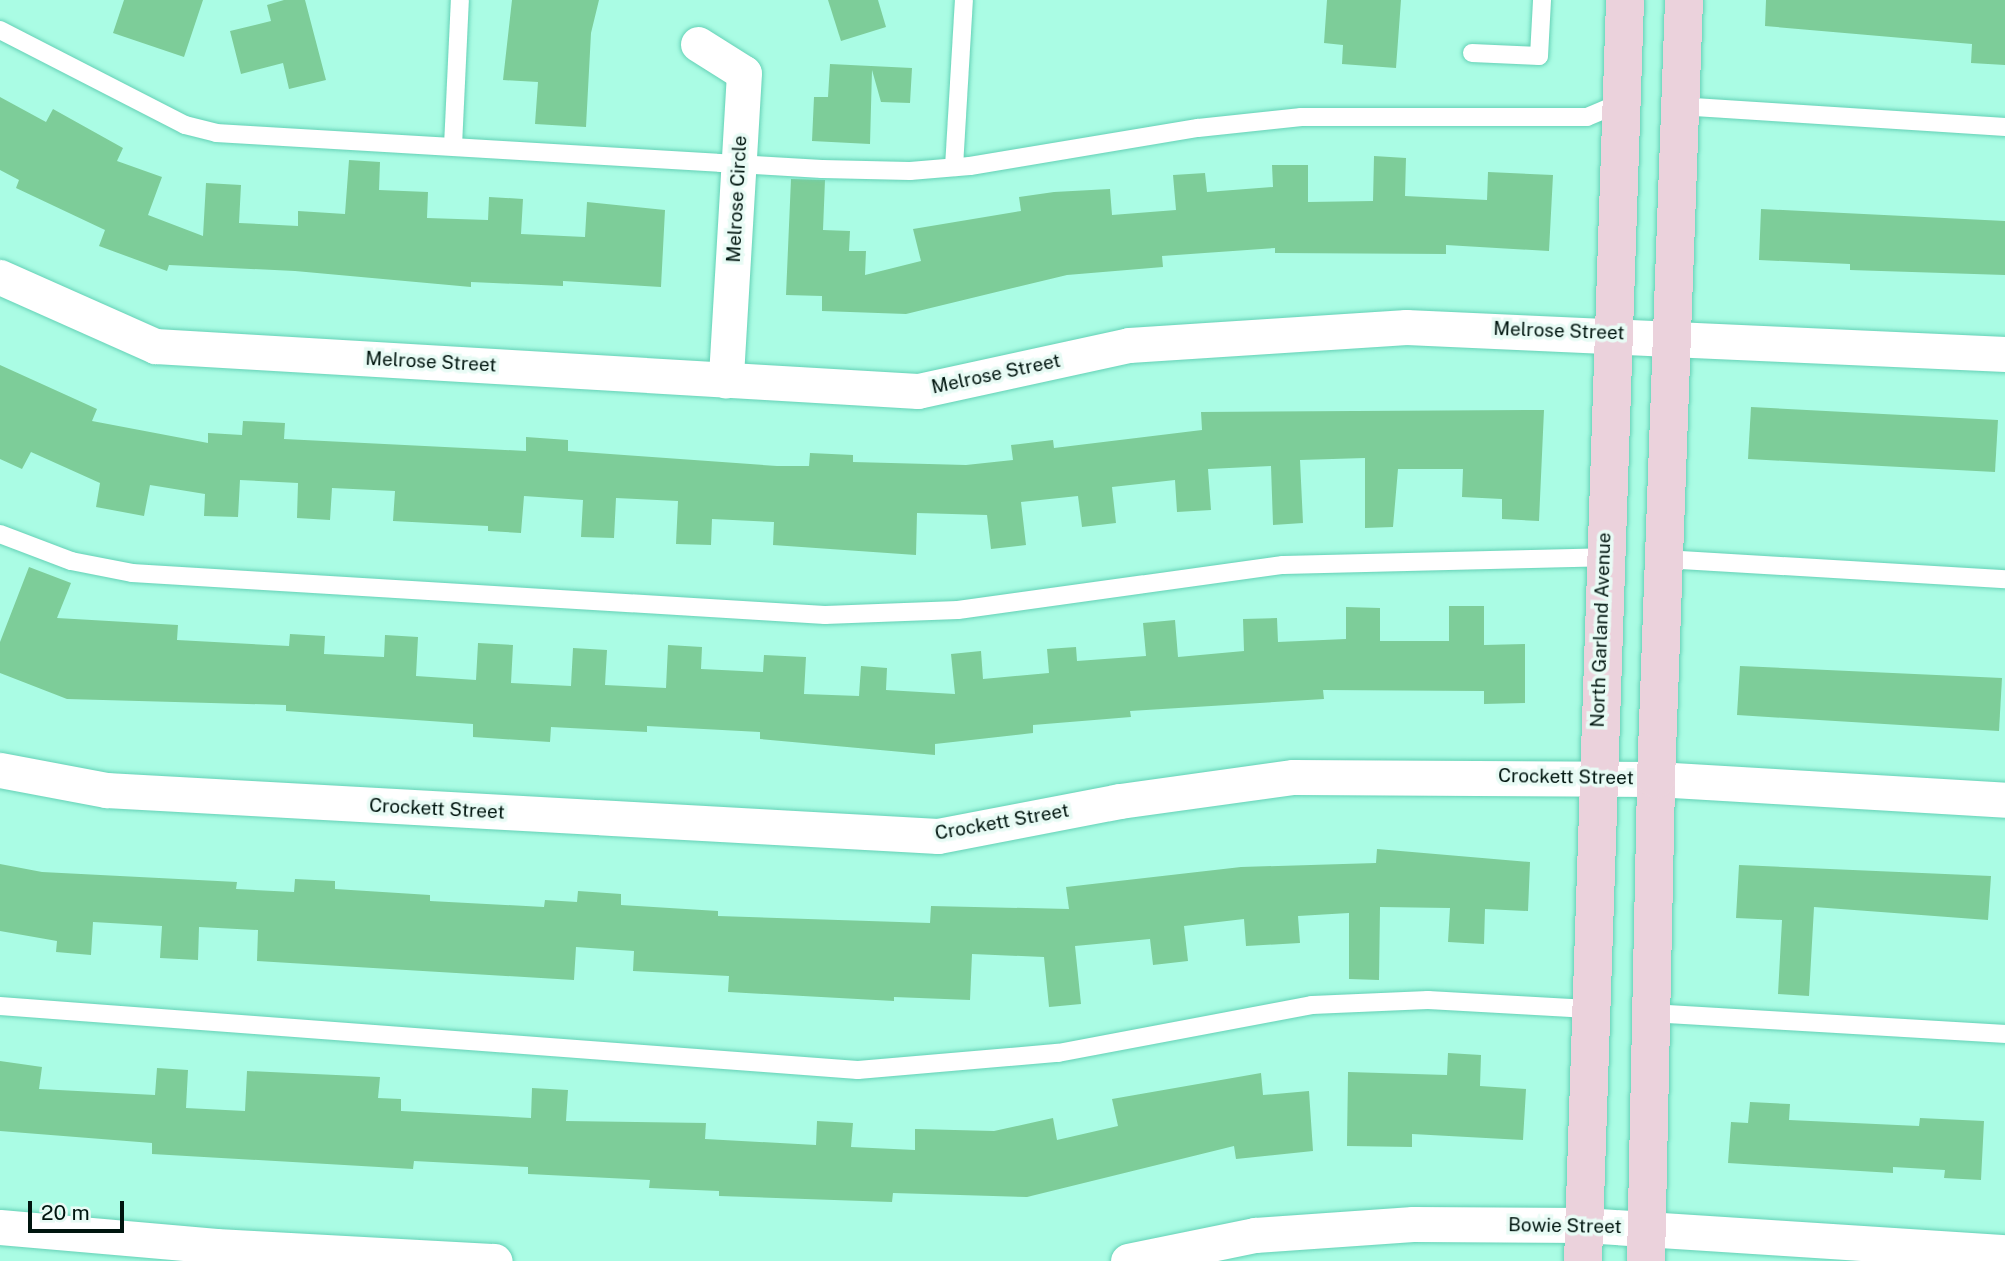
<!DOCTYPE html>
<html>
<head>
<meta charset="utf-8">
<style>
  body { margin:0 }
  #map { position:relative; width:2005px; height:1261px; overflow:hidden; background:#aafce4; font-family:"Public Sans",sans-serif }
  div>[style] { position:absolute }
  .building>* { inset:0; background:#7dcd99 }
  .roads { filter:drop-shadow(0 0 2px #65d1b6) drop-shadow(0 0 2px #65d1b6) }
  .service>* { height:18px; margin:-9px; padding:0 9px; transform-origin:9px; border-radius:9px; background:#fff }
  .minor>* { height:35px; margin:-17.5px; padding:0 17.5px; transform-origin:17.5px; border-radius:17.5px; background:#fff }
  .secondary>* { height:38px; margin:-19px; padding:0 19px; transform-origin:19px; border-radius:19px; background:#ebd2dc }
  span { translate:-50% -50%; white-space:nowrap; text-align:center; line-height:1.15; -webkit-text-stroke:7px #e8fbf5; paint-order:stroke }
  .street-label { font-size:19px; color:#00150f }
  .scale { position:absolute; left:28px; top:1201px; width:96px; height:32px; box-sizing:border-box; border:4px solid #00150f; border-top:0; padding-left:9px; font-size:21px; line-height:24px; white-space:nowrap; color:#00150f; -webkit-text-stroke:5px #e8fbf5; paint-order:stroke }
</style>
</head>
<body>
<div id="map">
  <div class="building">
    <div style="clip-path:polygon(124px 0,203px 0,184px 57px,113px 33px)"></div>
    <div style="clip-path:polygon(284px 0,305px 0,326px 80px,289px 89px,283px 63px,241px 74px,230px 31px,271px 21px,267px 5px)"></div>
    <div style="clip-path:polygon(512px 0,599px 0,591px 33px,586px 127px,535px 124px,538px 82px,503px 80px)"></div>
    <div style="clip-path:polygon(828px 0,878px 0,886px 27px,841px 41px)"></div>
    <div style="clip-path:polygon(1327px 0,1401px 0,1396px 68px,1342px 64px,1343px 45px,1324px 43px)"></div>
    <div style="clip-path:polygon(1766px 0,2005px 0,2005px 65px,1971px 63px,1972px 44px,1765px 26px)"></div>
    <div style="clip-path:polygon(830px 64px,912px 68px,910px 103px,881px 102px,872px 70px,870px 144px,812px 141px,814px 97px,828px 97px)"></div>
    <div style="clip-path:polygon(0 97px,46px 122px,53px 109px,123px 148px,117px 161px,162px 177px,148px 215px,203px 236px,206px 183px,241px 185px,239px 223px,298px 226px,298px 211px,345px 214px,349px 160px,380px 162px,379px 190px,428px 192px,427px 218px,488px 220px,489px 197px,523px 199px,521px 234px,585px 237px,587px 202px,665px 210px,661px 287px,563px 281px,563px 286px,471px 282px,471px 287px,295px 271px,169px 265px,167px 271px,99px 246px,105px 230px,16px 188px,19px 180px,0 170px)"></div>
    <div style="clip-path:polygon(1374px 156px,1406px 158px,1405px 196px,1487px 200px,1488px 172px,1553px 175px,1549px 251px,1446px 245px,1446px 254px,1275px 253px,1275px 248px,1162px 256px,1163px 267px,1067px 275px,906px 314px,822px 311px,822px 296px,786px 295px,791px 179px,825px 180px,823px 230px,850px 231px,849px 251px,866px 251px,865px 275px,921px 261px,913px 229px,1021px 211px,1019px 197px,1054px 192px,1110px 189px,1112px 215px,1176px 210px,1173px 175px,1205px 173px,1207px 192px,1273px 187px,1272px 165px,1308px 165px,1308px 202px,1373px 201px)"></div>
    <div style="clip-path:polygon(1761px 209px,2005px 221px,2005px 275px,1850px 270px,1850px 264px,1759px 260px)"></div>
    <div style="clip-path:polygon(0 365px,97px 409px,92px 421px,208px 443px,208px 433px,242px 435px,243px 421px,285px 423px,284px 439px,526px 451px,526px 437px,568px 440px,568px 451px,777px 466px,809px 466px,810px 453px,853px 455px,853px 462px,966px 465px,1013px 460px,1011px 445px,1053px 440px,1054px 448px,1202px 430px,1201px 412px,1544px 410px,1539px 521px,1502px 519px,1502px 499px,1462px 497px,1463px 469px,1398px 469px,1393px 527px,1365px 528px,1365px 458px,1300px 460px,1303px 523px,1273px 525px,1271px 466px,1208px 469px,1211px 510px,1177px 512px,1175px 480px,1112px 487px,1116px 523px,1082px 527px,1078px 496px,1021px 502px,1026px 545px,991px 549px,987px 515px,917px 513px,916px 555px,773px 545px,774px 522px,712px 519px,711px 545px,676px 544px,678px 501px,616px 498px,614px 538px,581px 537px,583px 500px,524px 496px,521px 533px,488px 531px,488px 526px,393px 521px,395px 491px,332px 488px,330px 520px,297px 518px,298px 483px,240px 480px,238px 517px,204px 516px,205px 494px,150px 485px,144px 516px,96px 507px,100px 483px,31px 452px,22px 469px,0 459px)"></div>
    <div style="clip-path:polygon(1751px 407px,1998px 420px,1995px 472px,1748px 459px)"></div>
    <div style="clip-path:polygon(29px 567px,71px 583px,57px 618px,178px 625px,177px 640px,289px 646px,290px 634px,325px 636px,324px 654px,384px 657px,385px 635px,418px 637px,416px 676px,476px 680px,478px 643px,513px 645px,511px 683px,571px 686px,573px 648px,607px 650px,605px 685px,666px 688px,668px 645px,702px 647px,701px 669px,763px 672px,764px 655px,806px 657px,804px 694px,859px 696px,861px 666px,887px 668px,886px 690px,955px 694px,951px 654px,981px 651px,983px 679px,1049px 673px,1047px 649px,1076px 647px,1077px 661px,1146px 656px,1143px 623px,1175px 620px,1178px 657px,1244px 651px,1243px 619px,1277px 618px,1278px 642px,1346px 639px,1346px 607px,1380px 608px,1380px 641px,1449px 641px,1449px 606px,1484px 606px,1484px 645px,1525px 644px,1525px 703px,1484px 704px,1484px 691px,1323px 690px,1324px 699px,1130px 711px,1131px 717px,1033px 725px,1033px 733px,935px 744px,935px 755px,760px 739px,760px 732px,647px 726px,647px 732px,551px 727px,550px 742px,473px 737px,473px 724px,286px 711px,286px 705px,67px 699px,0 673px,0 642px)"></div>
    <div style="clip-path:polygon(1740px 666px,2002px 678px,1999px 731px,1737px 715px)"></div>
    <div style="clip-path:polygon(1377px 849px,1530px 862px,1528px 911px,1485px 909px,1484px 944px,1448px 942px,1450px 908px,1380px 907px,1379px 980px,1349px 979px,1349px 913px,1298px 916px,1300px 943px,1246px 946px,1244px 919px,1184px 926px,1188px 961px,1153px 965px,1150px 939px,1075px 946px,1081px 1004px,1049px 1007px,1044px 957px,972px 954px,970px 1000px,894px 997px,894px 1001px,728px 992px,729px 976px,633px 971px,634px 951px,576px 947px,574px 980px,257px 961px,258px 930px,199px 927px,198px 960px,160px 958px,162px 926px,93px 922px,91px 955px,56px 952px,57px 941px,0 931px,0 864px,42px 872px,237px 882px,236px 889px,294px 892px,295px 879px,335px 881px,335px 889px,430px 895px,430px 901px,544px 907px,545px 900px,577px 902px,578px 891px,621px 894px,621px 905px,718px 911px,718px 916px,930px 923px,931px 906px,1069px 909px,1066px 887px,1241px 867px,1376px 863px)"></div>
    <div style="clip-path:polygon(1739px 865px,1991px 876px,1988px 920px,1814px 907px,1809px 996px,1778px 994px,1782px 920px,1736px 918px)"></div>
    <div style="clip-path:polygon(1448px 1053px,1481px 1055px,1480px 1086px,1526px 1089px,1523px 1140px,1412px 1134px,1412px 1147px,1347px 1146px,1348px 1072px,1447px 1075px)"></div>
    <div style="clip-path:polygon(0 1061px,42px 1067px,39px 1089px,155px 1095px,157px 1068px,188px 1070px,186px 1108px,245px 1111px,247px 1071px,380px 1077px,378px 1098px,401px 1099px,401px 1111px,531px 1118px,532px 1088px,568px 1090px,566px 1121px,706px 1123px,705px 1139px,816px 1145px,817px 1121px,853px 1123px,851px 1147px,915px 1150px,915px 1129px,994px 1131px,1053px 1118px,1057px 1140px,1118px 1126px,1112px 1099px,1261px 1073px,1263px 1095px,1309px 1091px,1313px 1151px,1236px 1159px,1234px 1146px,1027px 1197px,893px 1193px,892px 1202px,719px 1196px,719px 1191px,649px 1188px,650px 1180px,528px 1174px,528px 1167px,414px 1161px,413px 1169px,152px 1154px,152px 1143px,0 1131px)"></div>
    <div style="clip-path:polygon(1750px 1102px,1790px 1104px,1789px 1120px,1919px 1126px,1920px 1118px,1984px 1121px,1981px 1180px,1944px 1178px,1945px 1170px,1893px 1167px,1893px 1173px,1728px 1163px,1731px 1122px,1748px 1123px)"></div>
  </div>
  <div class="roads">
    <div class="service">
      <div style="left:0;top:30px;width:208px;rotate:27.2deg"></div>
      <div style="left:185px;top:125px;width:32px;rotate:14deg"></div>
      <div style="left:216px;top:133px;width:607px;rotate:3.4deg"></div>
      <div style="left:822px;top:169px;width:88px;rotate:1.3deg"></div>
      <div style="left:910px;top:171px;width:60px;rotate:-4.8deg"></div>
      <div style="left:970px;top:166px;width:231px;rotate:-9.5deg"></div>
      <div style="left:1198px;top:128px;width:104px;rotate:-6.1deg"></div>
      <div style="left:1301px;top:117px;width:286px"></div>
      <div style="left:1587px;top:117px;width:36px;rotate:-23deg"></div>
      <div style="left:1472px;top:53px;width:67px;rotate:2.6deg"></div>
      <div style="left:1539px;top:56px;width:56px;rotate:-86.9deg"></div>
      <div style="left:1679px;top:106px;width:327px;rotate:3.7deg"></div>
      <div style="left:453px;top:146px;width:146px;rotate:-87.3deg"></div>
      <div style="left:954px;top:167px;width:167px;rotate:-86.6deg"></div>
      <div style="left:0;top:534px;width:76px;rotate:20.8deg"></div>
      <div style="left:71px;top:561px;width:62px;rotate:11.1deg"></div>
      <div style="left:132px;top:573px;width:694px;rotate:3.47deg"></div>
      <div style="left:825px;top:615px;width:133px;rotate:-2.2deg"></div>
      <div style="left:958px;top:610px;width:328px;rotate:-7.9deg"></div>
      <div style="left:1283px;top:565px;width:321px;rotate:-1.4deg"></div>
      <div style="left:1664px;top:559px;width:342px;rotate:3.4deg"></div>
      <div style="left:0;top:1006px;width:860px;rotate:4.27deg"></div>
      <div style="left:858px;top:1070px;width:201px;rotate:-4.9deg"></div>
      <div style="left:1058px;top:1053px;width:258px;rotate:-10.7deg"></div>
      <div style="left:1312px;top:1005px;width:116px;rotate:-2.5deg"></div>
      <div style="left:1428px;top:1000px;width:161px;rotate:3.2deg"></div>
      <div style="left:1651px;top:1013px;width:355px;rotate:3.4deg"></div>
    </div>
    <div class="minor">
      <div style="left:698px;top:44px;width:54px;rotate:32.2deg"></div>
      <div style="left:744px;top:73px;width:308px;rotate:93.4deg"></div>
      <div style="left:0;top:277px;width:170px;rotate:24deg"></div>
      <div style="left:155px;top:346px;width:764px;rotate:3.38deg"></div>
      <div style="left:918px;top:391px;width:216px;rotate:-12.3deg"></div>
      <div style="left:1129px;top:345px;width:278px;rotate:-3.7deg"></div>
      <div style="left:1406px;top:327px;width:600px;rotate:2.58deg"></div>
      <div style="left:0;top:770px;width:108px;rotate:10.7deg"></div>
      <div style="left:106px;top:790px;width:833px;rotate:3.16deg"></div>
      <div style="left:938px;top:836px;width:185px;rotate:-10.9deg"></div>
      <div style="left:1120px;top:801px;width:175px;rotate:-7.9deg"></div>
      <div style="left:1293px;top:777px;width:363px;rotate:0.3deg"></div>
      <div style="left:1656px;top:779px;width:350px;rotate:3.4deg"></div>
      <div style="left:0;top:1227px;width:217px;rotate:5deg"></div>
      <div style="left:216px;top:1246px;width:279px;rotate:3.1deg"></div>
      <div style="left:1128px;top:1261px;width:130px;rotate:-11.6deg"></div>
      <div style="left:1255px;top:1235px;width:158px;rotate:-4deg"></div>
      <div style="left:1413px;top:1224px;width:171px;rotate:0.3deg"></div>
      <div style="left:1584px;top:1225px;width:422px;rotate:3.7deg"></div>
    </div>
    <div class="secondary">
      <div style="left:1583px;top:1261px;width:1262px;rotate:-88.09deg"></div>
      <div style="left:1646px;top:1261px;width:482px;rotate:-88.8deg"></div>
      <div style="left:1656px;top:779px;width:780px;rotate:-87.94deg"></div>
    </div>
  </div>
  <div class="street-label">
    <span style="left:737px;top:199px;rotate:-87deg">Melrose Circle</span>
    <span style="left:1559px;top:331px;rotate:2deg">Melrose Street</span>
    <span style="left:431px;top:362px;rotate:3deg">Melrose Street</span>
    <span style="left:996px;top:374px;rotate:-12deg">Melrose Street</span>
    <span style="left:1601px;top:630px;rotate:-88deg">North Garland Avenue</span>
    <span style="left:1566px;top:777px;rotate:1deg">Crockett Street</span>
    <span style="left:437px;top:809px;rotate:3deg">Crockett Street</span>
    <span style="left:1002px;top:822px;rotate:-10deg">Crockett Street</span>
    <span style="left:1565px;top:1226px;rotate:1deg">Bowie Street</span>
  </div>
  <div class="scale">20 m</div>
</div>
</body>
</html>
